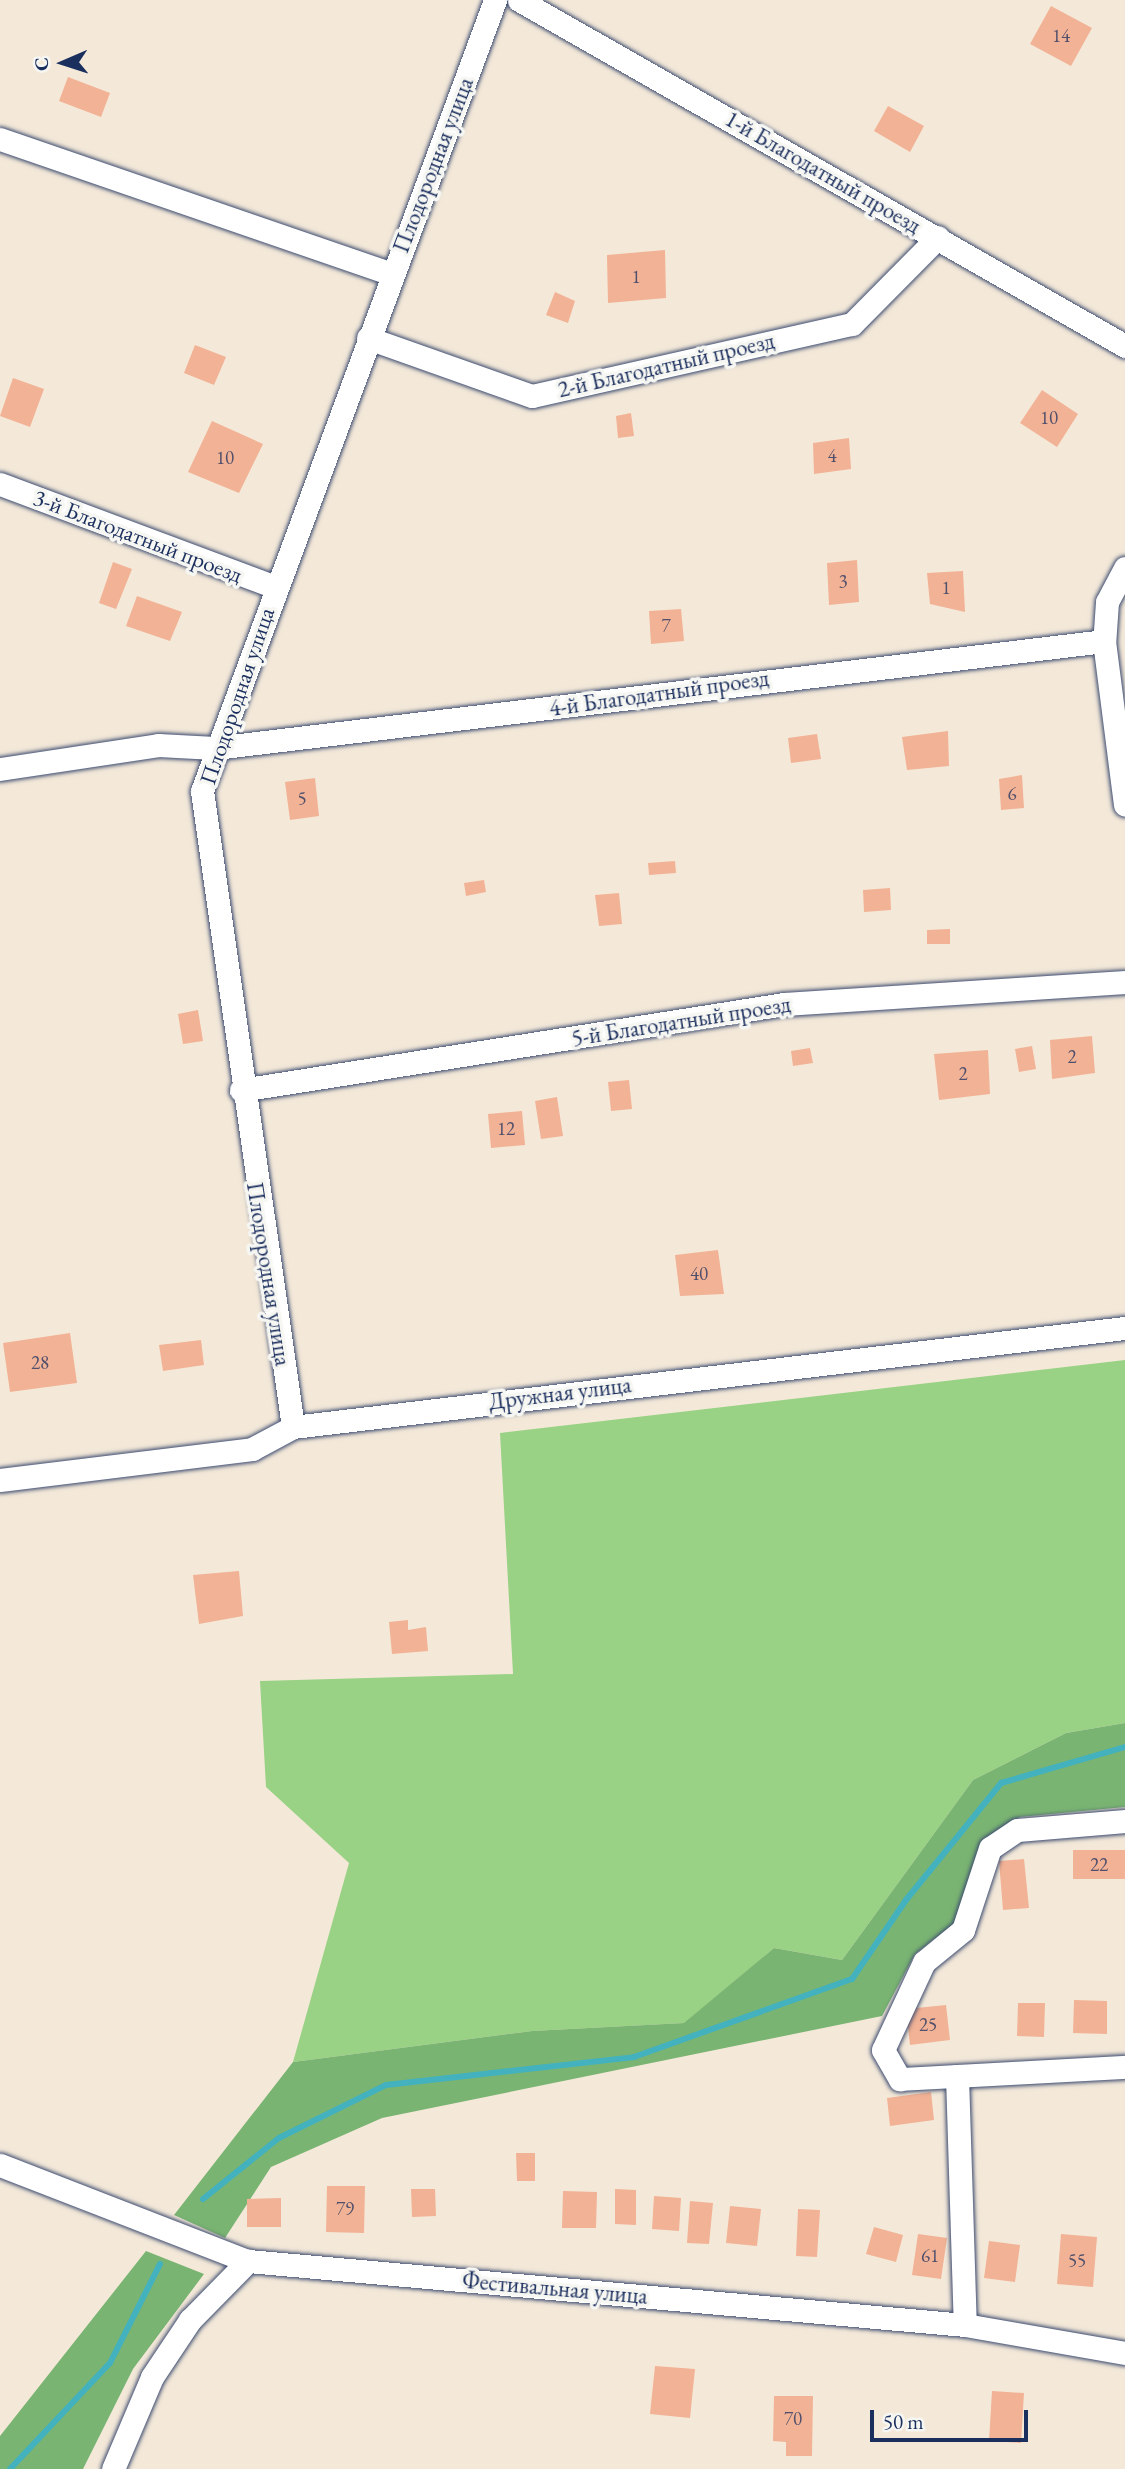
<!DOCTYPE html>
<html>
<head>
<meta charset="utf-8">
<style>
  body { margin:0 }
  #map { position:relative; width:1125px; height:2469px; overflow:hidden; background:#f4e9d9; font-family:"EB Garamond",serif }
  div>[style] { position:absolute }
  .green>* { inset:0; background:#99d285 }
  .forest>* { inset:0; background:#7ab472 }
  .stream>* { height:6px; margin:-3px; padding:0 3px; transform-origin:3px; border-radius:3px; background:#43b2be }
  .building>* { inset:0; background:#f2b295 }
  .roads { filter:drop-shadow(0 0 2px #3c4b70) drop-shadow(0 0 2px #3c4b70) }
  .minor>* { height:23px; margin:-11.5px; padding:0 11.5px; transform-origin:11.5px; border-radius:11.5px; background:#fff }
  span { translate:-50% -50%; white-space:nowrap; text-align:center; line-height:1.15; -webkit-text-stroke:7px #f6f6f2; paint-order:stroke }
  .number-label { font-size:19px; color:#51506c }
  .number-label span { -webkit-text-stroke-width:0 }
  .street-label { font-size:23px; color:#1b2f5e }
  .north { position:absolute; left:28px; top:28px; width:70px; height:70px; -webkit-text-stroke:5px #f6f6f2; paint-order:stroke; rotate:267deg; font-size:19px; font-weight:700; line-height:28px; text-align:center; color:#1b2f5e }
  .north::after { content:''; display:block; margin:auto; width:24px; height:32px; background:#1b2f5e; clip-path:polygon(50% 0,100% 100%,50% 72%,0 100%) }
  .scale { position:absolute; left:870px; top:2410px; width:158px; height:32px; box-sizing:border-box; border:4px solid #1b2f5e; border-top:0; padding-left:9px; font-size:21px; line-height:24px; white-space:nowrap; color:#1b2f5e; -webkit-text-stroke:5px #f6f6f2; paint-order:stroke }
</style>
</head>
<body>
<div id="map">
  <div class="green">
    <div style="clip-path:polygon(1125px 1360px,1125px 1723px,1066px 1733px,973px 1780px,842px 1960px,774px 1948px,685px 2023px,532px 2031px,293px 2062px,349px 1863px,266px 1787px,260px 1681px,513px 1674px,500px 1433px)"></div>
  </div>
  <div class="forest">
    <div style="clip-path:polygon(1125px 1723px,1125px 1807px,1020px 1817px,982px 1843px,955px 1923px,915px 1954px,882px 2016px,382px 2118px,271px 2167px,225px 2238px,174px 2215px,293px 2062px,532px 2031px,684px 2023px,774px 1948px,842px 1960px,973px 1780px,1066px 1733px)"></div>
    <div style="clip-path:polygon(146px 2251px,204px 2274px,133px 2369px,83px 2469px,0 2469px,0 2436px)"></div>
  </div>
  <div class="stream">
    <div style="left:203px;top:2199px;width:97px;rotate:-38.8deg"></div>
    <div style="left:279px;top:2138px;width:119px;rotate:-26.4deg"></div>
    <div style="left:386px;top:2085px;width:250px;rotate:-6.4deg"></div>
    <div style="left:634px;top:2057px;width:232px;rotate:-19.7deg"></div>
    <div style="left:852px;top:1979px;width:96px;rotate:-55.6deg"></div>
    <div style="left:906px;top:1900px;width:151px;rotate:-50.9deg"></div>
    <div style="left:1001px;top:1783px;width:129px;rotate:-16.2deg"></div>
    <div style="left:10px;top:2469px;width:146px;rotate:-46.7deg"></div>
    <div style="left:110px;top:2363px;width:111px;rotate:-63.2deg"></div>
  </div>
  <div class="building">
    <div style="clip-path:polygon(1051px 6px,1092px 28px,1071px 66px,1030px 44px)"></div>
    <div style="clip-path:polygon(68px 77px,110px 93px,101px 117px,59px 101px)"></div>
    <div style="clip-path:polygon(888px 106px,924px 126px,910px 152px,874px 131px)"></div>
    <div style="clip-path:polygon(665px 250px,666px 298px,608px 303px,607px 255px)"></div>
    <div style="clip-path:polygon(555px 292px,575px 301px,568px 323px,546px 315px)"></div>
    <div style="clip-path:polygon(195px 345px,226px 357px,214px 385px,184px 373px)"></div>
    <div style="clip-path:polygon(13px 378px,44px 389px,30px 427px,0 416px)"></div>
    <div style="clip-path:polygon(1042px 390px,1078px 414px,1057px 447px,1020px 423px)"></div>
    <div style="clip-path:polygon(631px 413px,634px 436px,618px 438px,616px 416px)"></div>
    <div style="clip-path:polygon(212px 421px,263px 444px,239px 493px,188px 472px)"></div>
    <div style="clip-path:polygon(849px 438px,851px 469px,814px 474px,813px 443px)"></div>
    <div style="clip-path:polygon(857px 560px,859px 602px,829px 605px,827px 563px)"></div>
    <div style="clip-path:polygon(113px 562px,132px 569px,116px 609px,99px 603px)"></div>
    <div style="clip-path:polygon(963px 571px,965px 612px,930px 604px,927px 573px)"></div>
    <div style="clip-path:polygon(137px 596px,182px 612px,170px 641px,126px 626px)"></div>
    <div style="clip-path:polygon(681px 609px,684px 641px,651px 644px,649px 611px)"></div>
    <div style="clip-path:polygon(948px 731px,949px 766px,907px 770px,902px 737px)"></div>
    <div style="clip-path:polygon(817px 734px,821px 759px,791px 763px,788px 738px)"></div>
    <div style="clip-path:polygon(1022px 775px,1024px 808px,1001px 810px,999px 779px)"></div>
    <div style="clip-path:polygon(315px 778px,319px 816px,290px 820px,285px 782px)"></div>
    <div style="clip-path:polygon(675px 861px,676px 873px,649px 875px,648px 863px)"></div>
    <div style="clip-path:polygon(484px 880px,486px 892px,466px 896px,464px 883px)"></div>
    <div style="clip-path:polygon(890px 888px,891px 910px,864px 912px,863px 890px)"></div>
    <div style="clip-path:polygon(619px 893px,622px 924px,599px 926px,595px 895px)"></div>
    <div style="clip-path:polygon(950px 929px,950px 944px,927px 944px,927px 930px)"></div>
    <div style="clip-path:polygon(198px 1010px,203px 1041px,183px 1044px,178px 1014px)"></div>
    <div style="clip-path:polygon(1092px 1036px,1095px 1073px,1052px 1079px,1050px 1040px)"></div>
    <div style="clip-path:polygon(1032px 1046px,1036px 1069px,1019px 1072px,1015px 1049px)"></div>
    <div style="clip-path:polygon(810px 1048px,813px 1063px,793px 1066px,791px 1051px)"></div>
    <div style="clip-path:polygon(988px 1050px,990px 1094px,939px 1100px,934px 1054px)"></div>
    <div style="clip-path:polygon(629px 1080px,632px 1109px,611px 1111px,608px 1082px)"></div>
    <div style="clip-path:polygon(557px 1097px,563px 1136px,541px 1139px,535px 1101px)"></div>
    <div style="clip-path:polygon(522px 1111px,525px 1145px,491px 1148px,488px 1114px)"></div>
    <div style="clip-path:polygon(718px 1250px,724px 1294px,680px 1296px,675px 1255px)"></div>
    <div style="clip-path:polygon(70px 1333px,77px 1383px,10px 1392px,3px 1343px)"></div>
    <div style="clip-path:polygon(201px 1340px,204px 1365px,163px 1371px,159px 1345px)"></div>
    <div style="clip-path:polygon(239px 1571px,243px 1616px,199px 1624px,193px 1575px)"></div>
    <div style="clip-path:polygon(408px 1620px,408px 1630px,426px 1627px,428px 1651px,392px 1654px,389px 1622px)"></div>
    <div style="clip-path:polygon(1073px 1850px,1125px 1850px,1125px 1879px,1073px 1879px)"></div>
    <div style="clip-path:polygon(1024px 1859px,1029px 1908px,1003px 1910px,999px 1861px)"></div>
    <div style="clip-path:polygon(1074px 2000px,1107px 2001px,1107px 2034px,1073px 2033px)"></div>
    <div style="clip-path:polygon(1018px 2003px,1045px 2003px,1044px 2037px,1017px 2036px)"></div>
    <div style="clip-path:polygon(946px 2005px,950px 2040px,910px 2045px,906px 2009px)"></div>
    <div style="clip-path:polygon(931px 2092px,934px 2120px,890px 2126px,887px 2098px)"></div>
    <div style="clip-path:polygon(516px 2153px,535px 2153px,535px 2181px,517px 2181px)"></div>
    <div style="clip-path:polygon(327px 2186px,365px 2186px,364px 2233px,326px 2232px)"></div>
    <div style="clip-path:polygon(411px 2189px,435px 2189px,436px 2216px,412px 2217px)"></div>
    <div style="clip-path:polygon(615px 2189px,636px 2190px,636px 2225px,615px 2224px)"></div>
    <div style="clip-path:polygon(563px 2191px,597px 2192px,596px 2228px,562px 2228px)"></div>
    <div style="clip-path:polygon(654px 2196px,681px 2198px,679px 2231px,652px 2229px)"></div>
    <div style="clip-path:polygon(281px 2198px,281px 2227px,247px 2227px,247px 2199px)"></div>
    <div style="clip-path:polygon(690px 2201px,713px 2203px,709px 2244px,687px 2243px)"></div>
    <div style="clip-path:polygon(730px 2206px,761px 2209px,757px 2246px,726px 2243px)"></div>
    <div style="clip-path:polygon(798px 2209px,820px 2210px,817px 2257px,796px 2256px)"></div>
    <div style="clip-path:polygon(874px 2227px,903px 2235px,896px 2262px,866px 2254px)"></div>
    <div style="clip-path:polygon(918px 2234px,947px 2238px,941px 2279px,912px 2275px)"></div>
    <div style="clip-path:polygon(1061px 2234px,1097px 2237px,1093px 2287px,1057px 2284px)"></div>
    <div style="clip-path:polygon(989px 2241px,1020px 2245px,1015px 2282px,984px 2278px)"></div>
    <div style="clip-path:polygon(655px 2366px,695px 2369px,690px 2418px,650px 2414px)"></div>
    <div style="clip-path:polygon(992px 2391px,1024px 2393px,1021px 2443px,989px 2441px)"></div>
    <div style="clip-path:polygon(774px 2396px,813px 2396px,812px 2456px,786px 2456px,786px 2442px,773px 2441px)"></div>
  </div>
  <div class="roads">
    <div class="minor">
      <div style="left:519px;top:0;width:698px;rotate:29.72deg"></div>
      <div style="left:0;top:139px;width:415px;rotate:19deg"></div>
      <div style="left:368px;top:338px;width:174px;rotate:19.5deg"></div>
      <div style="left:532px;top:396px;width:328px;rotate:-12.7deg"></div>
      <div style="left:852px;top:324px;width:122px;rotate:-45.3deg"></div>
      <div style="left:0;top:484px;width:294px;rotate:20.5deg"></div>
      <div style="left:1125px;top:568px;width:38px;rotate:118deg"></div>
      <div style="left:1107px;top:602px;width:39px;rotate:94deg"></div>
      <div style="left:1104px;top:641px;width:165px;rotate:82.7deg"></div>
      <div style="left:0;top:769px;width:160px;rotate:-8.6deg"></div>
      <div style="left:158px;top:745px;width:57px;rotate:3deg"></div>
      <div style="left:215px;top:748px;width:895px;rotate:-6.86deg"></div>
      <div style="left:241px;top:1090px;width:550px;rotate:-9deg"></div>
      <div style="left:784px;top:1004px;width:342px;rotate:-3.7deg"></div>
      <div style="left:293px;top:1427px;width:642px;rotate:-98.14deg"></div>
      <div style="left:202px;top:791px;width:844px;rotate:-69.67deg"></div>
      <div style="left:0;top:1480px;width:254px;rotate:-7deg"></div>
      <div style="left:252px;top:1449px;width:47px;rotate:-28.2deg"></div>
      <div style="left:293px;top:1427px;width:838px;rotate:-6.79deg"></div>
      <div style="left:1125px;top:1821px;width:108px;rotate:175.2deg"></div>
      <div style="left:1017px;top:1830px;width:32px;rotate:146deg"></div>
      <div style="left:990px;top:1848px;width:86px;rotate:108.2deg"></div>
      <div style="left:963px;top:1930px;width:50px;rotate:140.6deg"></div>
      <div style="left:924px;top:1962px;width:97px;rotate:115deg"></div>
      <div style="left:883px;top:2050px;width:34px;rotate:60deg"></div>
      <div style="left:900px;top:2079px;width:225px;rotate:-3.1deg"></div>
      <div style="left:957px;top:2076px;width:249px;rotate:88.2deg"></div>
      <div style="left:0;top:2165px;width:266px;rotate:21.2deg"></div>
      <div style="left:248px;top:2261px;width:720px;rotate:5.1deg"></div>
      <div style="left:965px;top:2325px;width:162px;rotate:9.9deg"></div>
      <div style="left:113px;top:2469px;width:100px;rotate:-67deg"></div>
      <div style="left:152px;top:2377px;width:69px;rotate:-56.3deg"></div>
      <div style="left:190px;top:2320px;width:83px;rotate:-45.5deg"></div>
    </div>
  </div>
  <div class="number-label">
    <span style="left:1061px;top:36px">14</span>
    <span style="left:636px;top:277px">1</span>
    <span style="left:1049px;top:418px">10</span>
    <span style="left:832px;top:456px">4</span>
    <span style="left:225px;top:458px">10</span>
    <span style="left:843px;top:582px">3</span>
    <span style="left:946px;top:588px">1</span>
    <span style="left:666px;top:626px">7</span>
    <span style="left:1012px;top:794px">6</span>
    <span style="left:302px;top:799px">5</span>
    <span style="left:1072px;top:1057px">2</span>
    <span style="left:963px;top:1074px">2</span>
    <span style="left:506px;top:1129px">12</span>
    <span style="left:699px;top:1274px">40</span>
    <span style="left:40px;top:1363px">28</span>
    <span style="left:1099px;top:1865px">22</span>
    <span style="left:928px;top:2025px">25</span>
    <span style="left:345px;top:2209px">79</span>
    <span style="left:930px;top:2256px">61</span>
    <span style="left:1077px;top:2261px">55</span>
    <span style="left:793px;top:2419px">70</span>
  </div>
  <div class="street-label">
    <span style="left:433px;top:165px;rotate:-69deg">Плодородная улица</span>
    <span style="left:823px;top:172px;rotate:30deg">1-й Благодатный проезд</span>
    <span style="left:666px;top:365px;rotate:-13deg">2-й Благодатный проезд</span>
    <span style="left:138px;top:536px;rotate:21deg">3-й Благодатный проезд</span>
    <span style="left:659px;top:693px;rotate:-8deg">4-й Благодатный проезд</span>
    <span style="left:237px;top:696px;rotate:-71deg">Плодородная улица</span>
    <span style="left:681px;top:1021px;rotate:-9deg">5-й Благодатный проезд</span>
    <span style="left:269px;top:1274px;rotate:81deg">Плодородная улица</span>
    <span style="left:560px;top:1393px;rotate:-7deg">Дружная улица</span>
    <span style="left:555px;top:2288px;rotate:5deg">Фестивальная улица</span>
  </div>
  <div class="north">С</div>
  <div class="scale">50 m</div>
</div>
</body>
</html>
